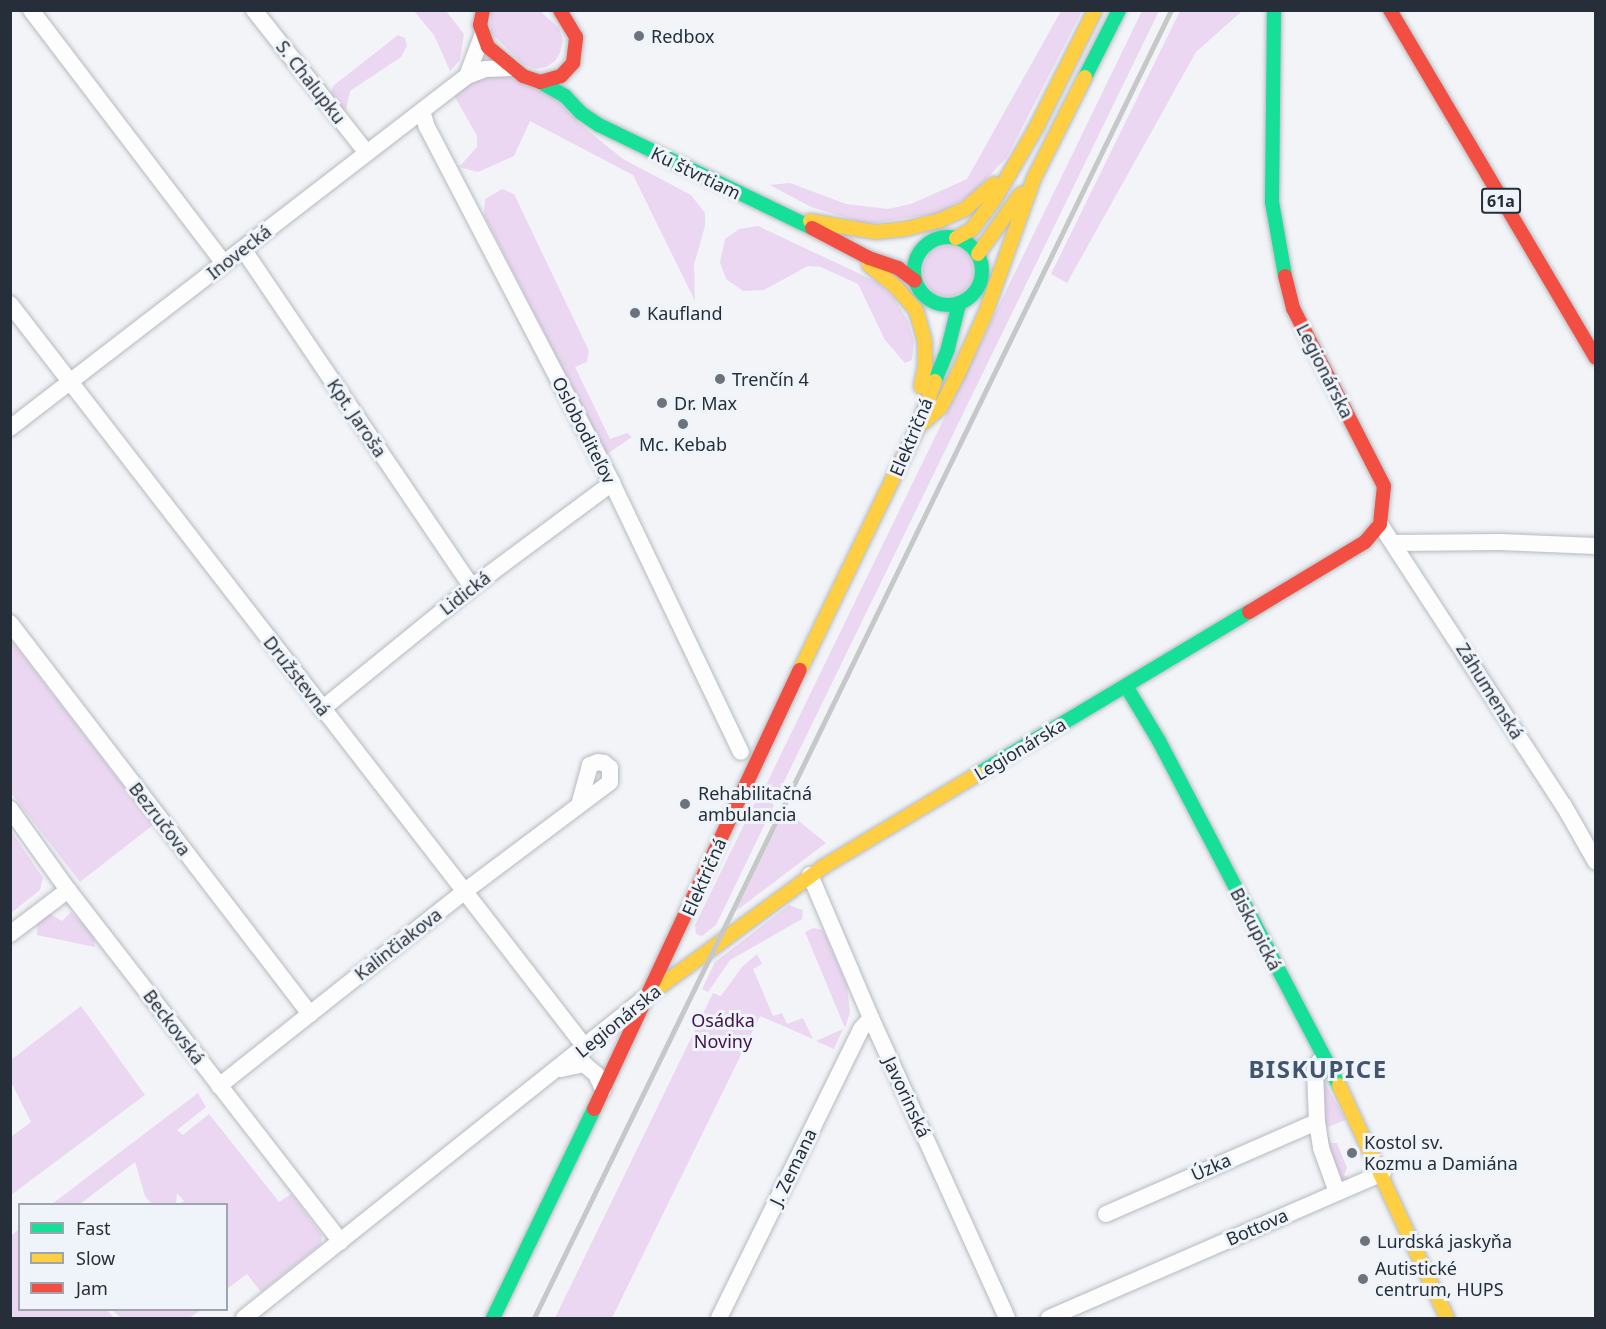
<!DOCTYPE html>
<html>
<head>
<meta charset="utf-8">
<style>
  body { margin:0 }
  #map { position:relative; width:1606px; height:1329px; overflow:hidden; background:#f2f4f7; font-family:"Noto Sans",sans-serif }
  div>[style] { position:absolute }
  .green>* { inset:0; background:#ecd7f2 }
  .round { border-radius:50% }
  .roads { filter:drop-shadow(0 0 2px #b5bac0) drop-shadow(0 0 2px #b5bac0) }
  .street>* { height:16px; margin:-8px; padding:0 8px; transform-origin:8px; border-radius:8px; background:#fdfdfe }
  .fast>* { height:14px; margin:-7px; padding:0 7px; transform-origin:7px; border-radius:7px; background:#16e098 }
  .fast>.ring { margin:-7px; padding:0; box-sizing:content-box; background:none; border:14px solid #16e098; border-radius:50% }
  .slow>* { height:14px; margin:-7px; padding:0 7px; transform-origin:7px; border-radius:7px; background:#ffcf43 }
  .jam>* { height:14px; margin:-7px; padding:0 7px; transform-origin:7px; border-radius:7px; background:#f24e42 }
  .rail>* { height:4.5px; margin:-2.25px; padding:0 2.25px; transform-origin:2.25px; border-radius:2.25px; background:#c6c7c9 }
  .dots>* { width:16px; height:16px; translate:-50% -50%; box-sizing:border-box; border:3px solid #eff4fa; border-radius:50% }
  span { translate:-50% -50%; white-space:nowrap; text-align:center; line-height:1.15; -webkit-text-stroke:6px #eff4fa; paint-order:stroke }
  .shield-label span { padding:2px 4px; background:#eff4fa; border:2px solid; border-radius:4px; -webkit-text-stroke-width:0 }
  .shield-label { font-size:16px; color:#262e39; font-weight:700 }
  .poi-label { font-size:18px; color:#262e39 }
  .left { translate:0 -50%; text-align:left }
  .street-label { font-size:18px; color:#262e39 }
  .park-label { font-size:18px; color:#43124a }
  .district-label { font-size:24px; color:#43556d; font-weight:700; letter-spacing:1.5px }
  .frame { position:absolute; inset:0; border:12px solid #262e39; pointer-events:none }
  .legend { position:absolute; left:18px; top:1203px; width:210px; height:108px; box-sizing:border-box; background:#eff4fa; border:2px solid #9fa5ad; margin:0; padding:8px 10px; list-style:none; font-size:18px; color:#262e39 }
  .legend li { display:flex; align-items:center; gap:12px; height:30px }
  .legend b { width:30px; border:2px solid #9fa5ad }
</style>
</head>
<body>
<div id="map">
  <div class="green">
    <div style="clip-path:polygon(414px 11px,446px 11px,464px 34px,460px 60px,450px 71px,434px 35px)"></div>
    <div style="clip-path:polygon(491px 11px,540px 11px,559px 28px,563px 40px,560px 53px,555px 61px,546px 67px,535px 69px,523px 64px,491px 33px)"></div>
    <div style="clip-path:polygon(1061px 11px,1082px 11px,1007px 157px,973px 193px,940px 213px,867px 224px,811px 207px,770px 185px,790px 183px,846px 204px,888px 209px,911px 204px,967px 179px)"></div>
    <div style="clip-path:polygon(1142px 11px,1159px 11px,777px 796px,765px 787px)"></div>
    <div style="clip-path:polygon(1180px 11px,1242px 11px,1196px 52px,1067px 283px,1051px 274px)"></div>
    <div style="clip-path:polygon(398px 35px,405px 38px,407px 46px,401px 57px,350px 91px,346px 110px,342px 108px,331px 93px,333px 86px)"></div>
    <div style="clip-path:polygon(504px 74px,555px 98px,580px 124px,623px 159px,691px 195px,705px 213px,705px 226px,694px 265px,695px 301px,633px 175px,530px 121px,514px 156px,478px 172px,459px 167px,477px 147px,477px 136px,454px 95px,472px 80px)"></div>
    <div style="clip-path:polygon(502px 189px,514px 194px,589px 351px,587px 362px,575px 367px,610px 439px,627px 433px,632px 437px,607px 454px,484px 215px,485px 199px)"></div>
    <div style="clip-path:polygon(758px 226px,877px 282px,894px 298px,908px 321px,914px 342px,912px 360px,905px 363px,885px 340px,858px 284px,821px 267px,808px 266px,764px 290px,743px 291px,726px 279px,720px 262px,725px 239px,739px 229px)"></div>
    <div class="round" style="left:923px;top:246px;width:50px;height:50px"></div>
    <div style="clip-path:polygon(10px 639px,153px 825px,80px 882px,11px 793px)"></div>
    <div style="clip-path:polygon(759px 794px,774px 805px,716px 925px,702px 936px,696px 934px,695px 925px)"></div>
    <div style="clip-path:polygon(785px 810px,826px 843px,736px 911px)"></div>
    <div style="clip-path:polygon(11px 831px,43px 878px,40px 890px,11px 913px)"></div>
    <div style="clip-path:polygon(789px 905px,803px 910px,802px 919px,730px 960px,708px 992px,702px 989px,715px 962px)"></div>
    <div style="clip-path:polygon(38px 907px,62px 921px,71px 912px,94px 936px,95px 947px,37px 935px)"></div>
    <div style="clip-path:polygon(814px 928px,823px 930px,847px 986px,850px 1012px,845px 1028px,805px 932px)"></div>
    <div style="clip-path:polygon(757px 954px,762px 964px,753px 969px,773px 1016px,782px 1013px,787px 1024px,803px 1018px,813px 1039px,760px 1016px,612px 1318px,555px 1318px,713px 993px,721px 996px,742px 967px)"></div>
    <div style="clip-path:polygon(81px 1006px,145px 1095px,11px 1195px,11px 1137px,31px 1122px,11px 1082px,11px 1060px)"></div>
    <div style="clip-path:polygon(843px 1029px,834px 1049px,816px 1041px)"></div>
    <div style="clip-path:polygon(1317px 1069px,1346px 1120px,1325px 1128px,1331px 1143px,1337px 1143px,1347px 1168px,1344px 1175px,1352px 1180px,1341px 1180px,1321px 1128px)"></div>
    <div style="clip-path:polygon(198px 1093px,206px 1107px,177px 1130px,183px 1135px,209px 1114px,279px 1202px,291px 1194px,322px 1235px,321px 1244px,261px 1292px,247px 1274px,227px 1289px,226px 1204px,180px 1204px,184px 1201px,177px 1193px,176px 1204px,152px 1204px,145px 1196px,135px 1162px,80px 1204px,52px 1204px)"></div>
    <div style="clip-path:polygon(19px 1229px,20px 1310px,107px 1310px,114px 1318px,11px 1318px,11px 1236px)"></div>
    <div style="clip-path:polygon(112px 1310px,201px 1310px,189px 1318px,121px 1318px)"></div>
  </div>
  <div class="roads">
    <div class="street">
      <div style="left:31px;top:10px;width:318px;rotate:52.7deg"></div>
      <div style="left:254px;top:10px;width:182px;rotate:51.7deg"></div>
      <div style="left:467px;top:76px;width:43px;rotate:-69.4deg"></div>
      <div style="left:422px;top:111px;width:17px;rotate:73deg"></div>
      <div style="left:427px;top:127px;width:401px;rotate:62.5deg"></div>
      <div style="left:612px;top:483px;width:298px;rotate:64.4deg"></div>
      <div style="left:243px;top:249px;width:408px;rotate:55.9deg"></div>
      <div style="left:10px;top:304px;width:940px;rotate:52.26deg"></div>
      <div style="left:10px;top:428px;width:577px;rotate:-37.6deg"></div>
      <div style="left:467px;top:76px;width:19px;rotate:-21deg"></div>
      <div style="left:485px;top:69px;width:27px;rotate:-2deg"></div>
      <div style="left:1380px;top:524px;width:337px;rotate:56.9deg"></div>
      <div style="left:1564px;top:806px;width:64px;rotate:60.3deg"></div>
      <div style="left:1394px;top:543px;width:106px;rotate:-0.5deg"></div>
      <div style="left:1500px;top:542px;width:96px;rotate:2.4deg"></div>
      <div style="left:10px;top:623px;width:493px;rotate:52.5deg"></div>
      <div style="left:322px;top:709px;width:193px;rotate:-39.1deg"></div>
      <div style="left:472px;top:587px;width:174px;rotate:-36.6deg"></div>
      <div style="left:10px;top:809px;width:100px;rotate:54.4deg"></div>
      <div style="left:68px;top:890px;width:445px;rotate:52.2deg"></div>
      <div style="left:810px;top:875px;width:155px;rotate:66.9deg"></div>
      <div style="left:871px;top:1018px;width:329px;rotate:65.6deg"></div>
      <div style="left:10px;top:934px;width:73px;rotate:-37.2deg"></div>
      <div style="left:1323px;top:1058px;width:8px;rotate:135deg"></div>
      <div style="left:1317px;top:1064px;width:6px;rotate:108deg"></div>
      <div style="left:1315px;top:1070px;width:52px;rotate:87.8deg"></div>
      <div style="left:1317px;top:1122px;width:26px;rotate:81deg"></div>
      <div style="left:1321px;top:1148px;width:47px;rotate:70deg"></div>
      <div style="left:561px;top:1069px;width:24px;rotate:-12deg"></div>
      <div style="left:584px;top:1064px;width:16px;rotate:40deg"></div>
      <div style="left:596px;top:1074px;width:17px;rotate:65deg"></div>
      <div style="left:219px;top:1086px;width:314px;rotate:-38.4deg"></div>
      <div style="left:465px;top:891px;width:181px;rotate:-36.9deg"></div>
      <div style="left:610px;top:782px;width:14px;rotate:-90deg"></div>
      <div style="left:610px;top:768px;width:8px;rotate:-140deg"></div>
      <div style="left:604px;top:763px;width:6px;rotate:-171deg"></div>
      <div style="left:598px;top:762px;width:9px;rotate:159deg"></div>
      <div style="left:590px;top:765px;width:41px;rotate:105.4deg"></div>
      <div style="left:1106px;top:1214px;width:230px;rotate:-23.6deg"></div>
      <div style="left:244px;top:1318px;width:514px;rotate:-38.61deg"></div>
      <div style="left:719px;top:1318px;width:322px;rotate:-63.8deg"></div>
      <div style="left:861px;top:1029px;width:15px;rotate:-48deg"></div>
      <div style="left:1049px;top:1318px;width:364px;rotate:-23.5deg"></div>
    </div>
    <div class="fast">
      <div style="left:1274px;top:10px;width:192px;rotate:90.6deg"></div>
      <div style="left:1272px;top:202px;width:75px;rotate:80deg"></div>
      <div style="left:1085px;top:77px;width:75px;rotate:-63.1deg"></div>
      <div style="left:540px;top:82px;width:29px;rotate:29deg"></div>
      <div style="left:565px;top:96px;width:23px;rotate:47deg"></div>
      <div style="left:581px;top:113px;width:22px;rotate:34deg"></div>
      <div style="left:599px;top:125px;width:237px;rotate:25.8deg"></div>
      <div class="ring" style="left:914px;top:237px;width:54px;height:54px"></div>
      <div style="left:935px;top:381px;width:35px;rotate:-68deg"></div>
      <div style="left:948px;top:348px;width:45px;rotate:-76deg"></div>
      <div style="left:1126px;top:686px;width:64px;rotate:59deg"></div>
      <div style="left:1159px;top:741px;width:388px;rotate:62.4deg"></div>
      <div style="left:978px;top:774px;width:316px;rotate:-30.9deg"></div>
      <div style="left:493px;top:1318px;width:232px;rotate:-64.2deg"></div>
    </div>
    <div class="slow">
      <div style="left:810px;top:221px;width:67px;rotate:9.5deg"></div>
      <div style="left:876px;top:232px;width:29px;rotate:-6deg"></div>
      <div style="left:905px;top:229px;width:34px;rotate:-14deg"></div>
      <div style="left:938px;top:221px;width:30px;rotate:-24deg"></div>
      <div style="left:965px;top:209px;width:38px;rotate:-41deg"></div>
      <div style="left:956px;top:238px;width:18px;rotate:-29deg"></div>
      <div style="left:972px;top:229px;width:36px;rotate:-53deg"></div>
      <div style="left:994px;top:200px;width:83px;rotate:-59.7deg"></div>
      <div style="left:1036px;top:128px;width:132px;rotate:-63.4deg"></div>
      <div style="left:978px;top:254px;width:74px;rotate:-54.4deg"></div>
      <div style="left:869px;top:265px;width:33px;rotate:39deg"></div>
      <div style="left:895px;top:286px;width:32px;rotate:49deg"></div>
      <div style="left:916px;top:310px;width:33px;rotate:74deg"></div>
      <div style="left:925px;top:342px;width:24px;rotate:90deg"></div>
      <div style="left:925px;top:366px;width:21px;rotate:101deg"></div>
      <div style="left:919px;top:426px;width:28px;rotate:-41deg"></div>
      <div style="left:940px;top:408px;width:38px;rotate:-62deg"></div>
      <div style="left:958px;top:374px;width:68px;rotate:-65.7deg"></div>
      <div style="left:986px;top:312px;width:142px;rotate:-70.3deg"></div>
      <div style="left:1034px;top:178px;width:113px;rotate:-63.2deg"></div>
      <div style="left:800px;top:670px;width:270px;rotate:-64.1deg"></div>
      <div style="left:918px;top:427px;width:49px;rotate:-69.7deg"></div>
      <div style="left:651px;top:993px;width:213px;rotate:-36.2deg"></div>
      <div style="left:823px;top:867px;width:181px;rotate:-31deg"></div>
      <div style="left:1339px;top:1085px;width:257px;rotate:65.1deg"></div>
    </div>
    <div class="jam">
      <div style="left:483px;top:10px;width:15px;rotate:101deg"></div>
      <div style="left:480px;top:25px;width:23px;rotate:70deg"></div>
      <div style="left:488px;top:47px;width:45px;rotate:39.6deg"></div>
      <div style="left:523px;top:76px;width:18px;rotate:19deg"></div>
      <div style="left:540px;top:82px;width:22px;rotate:-16deg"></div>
      <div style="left:561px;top:76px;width:18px;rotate:-47deg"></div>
      <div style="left:573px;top:63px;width:26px;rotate:-83deg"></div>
      <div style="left:576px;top:37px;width:31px;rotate:-121deg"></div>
      <div style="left:1390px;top:10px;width:404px;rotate:59.4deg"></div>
      <div style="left:812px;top:228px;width:64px;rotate:27.8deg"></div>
      <div style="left:869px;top:258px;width:31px;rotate:19deg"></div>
      <div style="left:898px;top:268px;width:21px;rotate:37deg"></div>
      <div style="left:1249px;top:612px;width:135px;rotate:-31.1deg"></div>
      <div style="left:1365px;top:542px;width:23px;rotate:-50deg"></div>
      <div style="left:1380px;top:524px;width:38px;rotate:-84deg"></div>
      <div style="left:1384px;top:486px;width:200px;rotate:-117.1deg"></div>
      <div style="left:1293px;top:308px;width:33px;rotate:-104deg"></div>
      <div style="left:594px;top:1109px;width:485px;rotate:-64.9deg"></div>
    </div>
  </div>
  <div class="rail">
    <div style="left:534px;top:1318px;width:1455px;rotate:-64.03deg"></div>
  </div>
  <div class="dots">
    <div style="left:639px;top:36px;background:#6d737c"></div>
    <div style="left:635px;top:313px;background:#6d737c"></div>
    <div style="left:720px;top:379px;background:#6d737c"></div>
    <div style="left:662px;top:403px;background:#6d737c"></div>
    <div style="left:683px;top:424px;background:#6d737c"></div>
    <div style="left:685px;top:804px;background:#6d737c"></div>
    <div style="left:1352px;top:1153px;background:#6d737c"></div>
    <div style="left:1365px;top:1241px;background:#6d737c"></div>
    <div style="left:1363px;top:1279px;background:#6d737c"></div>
  </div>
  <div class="shield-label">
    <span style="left:1501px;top:201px">61a</span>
  </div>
  <div class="poi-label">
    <span class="left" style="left:651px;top:36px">Redbox</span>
    <span class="left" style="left:647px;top:313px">Kaufland</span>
    <span class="left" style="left:732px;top:379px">Trenčín 4</span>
    <span class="left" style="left:674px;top:403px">Dr. Max</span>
    <span style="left:683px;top:444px">Mc. Kebab</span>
    <span class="left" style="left:698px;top:804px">Rehabilitačná<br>ambulancia</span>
    <span class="left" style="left:1364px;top:1153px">Kostol sv.<br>Kozmu a Damiána</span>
    <span class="left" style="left:1377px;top:1241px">Lurdská jaskyňa</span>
    <span class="left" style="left:1375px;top:1279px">Autistické<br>centrum, HUPS</span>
  </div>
  <div class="street-label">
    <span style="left:311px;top:82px;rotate:52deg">S. Chalupku</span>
    <span style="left:696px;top:173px;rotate:26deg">Ku štvrtiam</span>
    <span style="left:239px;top:252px;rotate:-38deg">Inovecká</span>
    <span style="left:1325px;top:371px;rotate:63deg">Legionárska</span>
    <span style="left:357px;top:418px;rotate:56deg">Kpt. Jaroša</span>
    <span style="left:584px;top:430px;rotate:63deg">Osloboditeľov</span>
    <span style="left:911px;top:437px;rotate:-67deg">Električná</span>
    <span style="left:465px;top:593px;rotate:-38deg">Lidická</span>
    <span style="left:297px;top:676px;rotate:52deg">Družstevná</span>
    <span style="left:1490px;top:691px;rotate:58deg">Záhumenská</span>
    <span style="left:1020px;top:749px;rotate:-31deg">Legionárska</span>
    <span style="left:160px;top:819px;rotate:52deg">Bezručova</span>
    <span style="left:704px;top:877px;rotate:-66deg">Električná</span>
    <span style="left:1256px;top:929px;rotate:63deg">Biskupická</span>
    <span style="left:398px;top:944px;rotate:-38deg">Kalinčiakova</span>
    <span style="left:618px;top:1021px;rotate:-39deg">Legionárska</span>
    <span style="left:174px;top:1027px;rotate:53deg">Beckovská</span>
    <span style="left:907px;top:1097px;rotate:65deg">Javorinská</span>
    <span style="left:793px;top:1167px;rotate:-64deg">J. Zemana</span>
    <span style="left:1211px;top:1167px;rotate:-24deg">Úzka</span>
    <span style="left:1257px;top:1227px;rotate:-24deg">Bottova</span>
  </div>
  <div class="park-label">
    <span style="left:723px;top:1031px">Osádka<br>Noviny</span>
  </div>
  <div class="district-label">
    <span style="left:1318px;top:1069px">BISKUPICE</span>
  </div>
  <div class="frame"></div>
  <ul class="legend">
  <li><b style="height:8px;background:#16e098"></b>Fast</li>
  <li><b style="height:8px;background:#ffcf43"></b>Slow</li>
  <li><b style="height:8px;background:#f24e42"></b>Jam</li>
  </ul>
</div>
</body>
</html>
